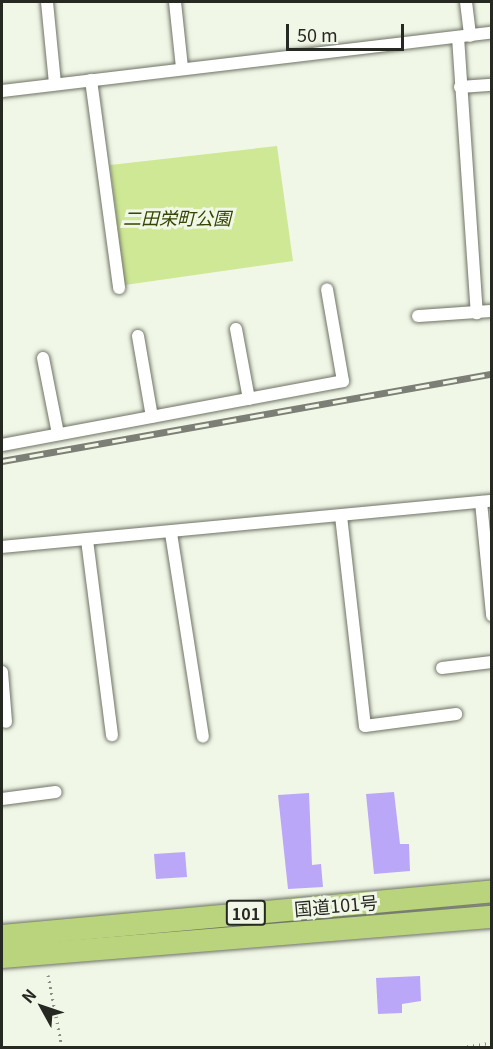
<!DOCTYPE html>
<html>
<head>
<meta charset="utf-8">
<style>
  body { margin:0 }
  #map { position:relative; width:493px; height:1049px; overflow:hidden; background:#f1f7e7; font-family:Georgia,"Noto Sans JP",serif }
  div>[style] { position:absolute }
  .green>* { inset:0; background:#cfe895 }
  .building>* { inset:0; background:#baa7f8 }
  .path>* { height:3px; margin-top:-1.5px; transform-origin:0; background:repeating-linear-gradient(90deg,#878b81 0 1.5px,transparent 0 6px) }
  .roads { filter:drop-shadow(0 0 2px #6e7365) drop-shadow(0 0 2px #6e7365) }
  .street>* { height:12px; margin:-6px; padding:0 6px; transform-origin:6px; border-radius:6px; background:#fff }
  .highway>* { height:22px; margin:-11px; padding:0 11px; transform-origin:11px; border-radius:11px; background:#bad47d }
  .rail>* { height:7px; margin-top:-3.5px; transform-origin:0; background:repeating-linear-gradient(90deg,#f1f7e7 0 14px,#7c7f75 0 28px); box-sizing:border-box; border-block:2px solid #7c7f75 }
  span { translate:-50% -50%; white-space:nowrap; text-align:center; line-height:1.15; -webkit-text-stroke:6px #f1f7e7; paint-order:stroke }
  .shield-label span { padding:2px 4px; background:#f1f7e7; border:2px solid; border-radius:4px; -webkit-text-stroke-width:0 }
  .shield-label { font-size:16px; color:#262822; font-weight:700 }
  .park-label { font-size:18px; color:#364401; font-style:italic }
  .street-label { font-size:18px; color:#262822 }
  .frame { position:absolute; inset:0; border:3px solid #262822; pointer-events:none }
  .north { position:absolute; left:12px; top:977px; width:60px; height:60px; -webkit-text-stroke:4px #f1f7e7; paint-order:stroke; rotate:310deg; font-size:16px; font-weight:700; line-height:24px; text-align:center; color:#262822 }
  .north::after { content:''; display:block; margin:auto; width:21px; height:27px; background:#262822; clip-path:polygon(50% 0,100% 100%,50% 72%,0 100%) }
  .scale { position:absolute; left:286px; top:24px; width:118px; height:27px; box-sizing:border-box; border:3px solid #262822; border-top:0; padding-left:8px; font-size:18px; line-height:21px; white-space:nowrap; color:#262822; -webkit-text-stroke:4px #f1f7e7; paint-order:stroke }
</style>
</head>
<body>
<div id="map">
  <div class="green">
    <div style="clip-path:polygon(277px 146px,293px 261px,125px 285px,110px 165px)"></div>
  </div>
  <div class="building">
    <div style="clip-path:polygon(394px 792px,400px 844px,409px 844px,410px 871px,374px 874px,366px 794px)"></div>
    <div style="clip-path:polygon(309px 793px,312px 865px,321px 864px,323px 887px,288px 889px,278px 795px)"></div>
    <div style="clip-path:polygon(185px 852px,187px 877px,156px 879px,154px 854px)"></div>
    <div style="clip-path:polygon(420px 976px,421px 1001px,402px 1004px,402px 1013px,378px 1014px,376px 978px)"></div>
  </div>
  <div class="path">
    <div style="left:48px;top:975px;width:74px;rotate:79.1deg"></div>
    <div style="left:455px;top:1048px;width:37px;rotate:-8deg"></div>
  </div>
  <div class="roads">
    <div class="street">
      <div style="left:47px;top:2px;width:82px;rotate:84.4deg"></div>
      <div style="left:175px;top:2px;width:65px;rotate:83.9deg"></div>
      <div style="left:466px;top:2px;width:34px;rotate:83deg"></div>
      <div style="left:458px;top:37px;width:277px;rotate:86.1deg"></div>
      <div style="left:91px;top:80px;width:210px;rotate:82.3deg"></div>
      <div style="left:460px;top:87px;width:32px;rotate:-4deg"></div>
      <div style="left:2px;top:91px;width:493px;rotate:-6.8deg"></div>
      <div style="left:418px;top:316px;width:74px;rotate:-3.9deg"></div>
      <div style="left:236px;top:329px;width:71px;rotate:79.5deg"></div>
      <div style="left:138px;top:336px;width:82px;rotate:80.2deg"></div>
      <div style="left:43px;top:358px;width:77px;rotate:78.8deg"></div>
      <div style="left:2px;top:445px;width:347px;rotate:-10.6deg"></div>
      <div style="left:343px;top:381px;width:93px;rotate:-99.9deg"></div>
      <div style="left:481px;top:502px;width:114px;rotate:84.4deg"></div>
      <div style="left:341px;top:516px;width:211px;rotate:83.5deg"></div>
      <div style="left:365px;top:726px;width:92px;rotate:-7.5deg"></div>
      <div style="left:171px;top:533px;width:206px;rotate:81.1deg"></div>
      <div style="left:87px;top:540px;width:197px;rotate:82.7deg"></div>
      <div style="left:2px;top:547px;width:492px;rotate:-5.4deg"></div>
      <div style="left:442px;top:668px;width:50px;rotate:-6.8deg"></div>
      <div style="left:2px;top:672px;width:50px;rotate:85.4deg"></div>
      <div style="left:2px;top:799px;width:54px;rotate:-7.4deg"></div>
    </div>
    <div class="highway">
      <div style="left:2px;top:936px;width:492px;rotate:-5.2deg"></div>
      <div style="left:2px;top:957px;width:492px;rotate:-4.7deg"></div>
    </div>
  </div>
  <div class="rail">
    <div style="left:2px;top:461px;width:498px;rotate:-10.1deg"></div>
  </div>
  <div class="shield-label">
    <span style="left:246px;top:913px">101</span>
  </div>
  <div class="park-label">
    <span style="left:177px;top:217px">二田栄町公園</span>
  </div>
  <div class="street-label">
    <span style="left:336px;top:905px;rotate:-5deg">国道101号</span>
  </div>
  <div class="frame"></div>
  <div class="north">N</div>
  <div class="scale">50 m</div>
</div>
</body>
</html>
